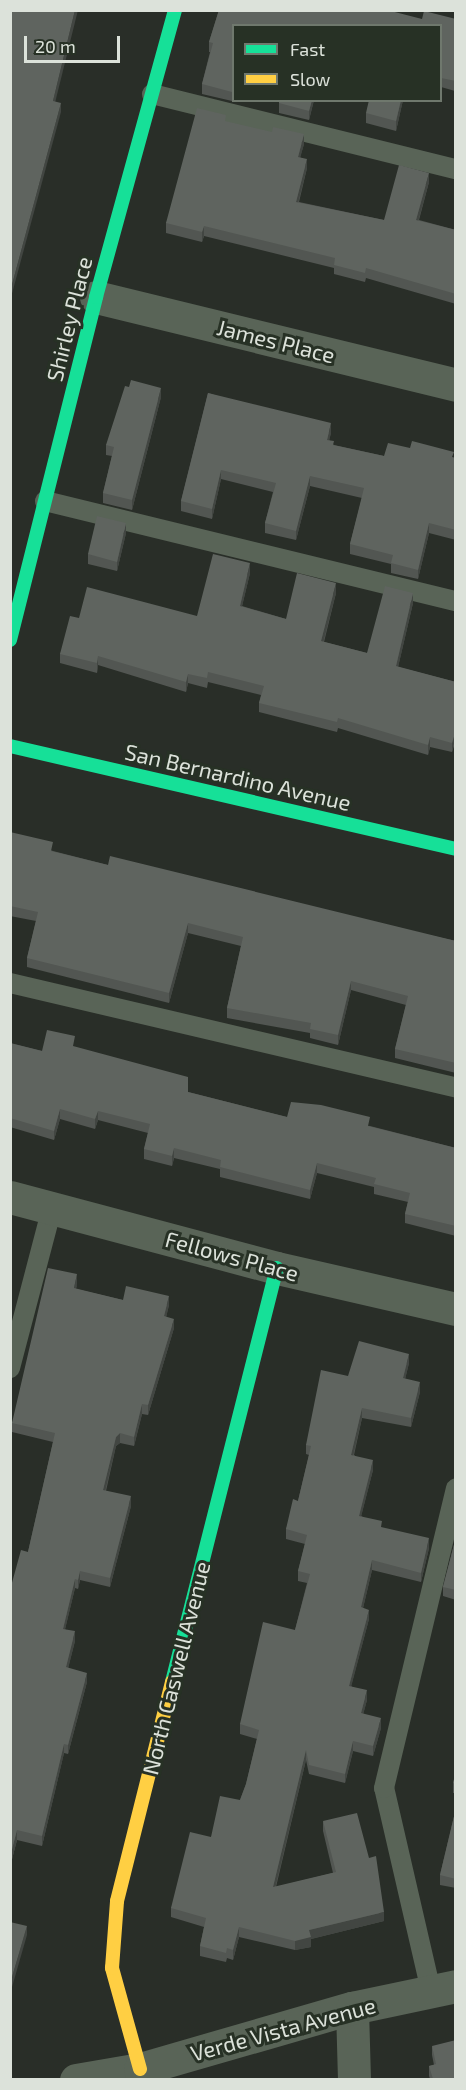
<!DOCTYPE html>
<html>
<head>
<meta charset="utf-8">
<style>
  body { margin:0 }
  #map { position:relative; width:466px; height:2090px; overflow:hidden; background:#292e28; font-family:"Exo 2",sans-serif }
  div>[style] { position:absolute }
  .lane>* { height:20px; margin:-10px; padding:0 10px; transform-origin:10px; border-radius:10px; background:#596457 }
  .street>* { height:33px; margin:-16.5px; padding:0 16.5px; transform-origin:16.5px; border-radius:16.5px; background:#596457 }
  .fast>* { height:14px; margin:-7px; padding:0 7px; transform-origin:7px; border-radius:7px; background:#16e098 }
  .slow>* { height:14px; margin:-7px; padding:0 7px; transform-origin:7px; border-radius:7px; background:#ffcf43 }
  .wall>* { inset:0; background:#525652 }
  .shaded-wall>* { inset:0; background:#424642 }
  .building>* { inset:0; background:#5f645f }
  span { translate:-50% -50%; white-space:nowrap; text-align:center; line-height:1.15; -webkit-text-stroke:6px #273125; paint-order:stroke }
  .street-label { font-size:22px; color:#dce2da }
  .frame { position:absolute; inset:0; border:12px solid #dce2da; pointer-events:none }
  .legend { position:absolute; left:232px; top:24px; width:210px; height:78px; box-sizing:border-box; background:#273125; border:2px solid #6f786d; margin:0; padding:8px 10px; list-style:none; font-size:18px; color:#dce2da }
  .legend li { display:flex; align-items:center; gap:12px; height:30px }
  .legend b { width:30px; border:2px solid #6f786d }
  .scale { position:absolute; left:24px; top:36px; width:96px; height:27px; box-sizing:border-box; border:3px solid #dce2da; border-top:0; padding-left:8px; font-size:18px; line-height:21px; white-space:nowrap; color:#dce2da; -webkit-text-stroke:4px #273125; paint-order:stroke }
</style>
</head>
<body>
<div id="map">
  <div class="lane">
    <div style="left:152px;top:94px;width:313px;rotate:13.9deg"></div>
    <div style="left:45px;top:501px;width:423px;rotate:13.7deg"></div>
    <div style="left:10px;top:983px;width:458px;rotate:13.2deg"></div>
    <div style="left:10px;top:1368px;width:165px;rotate:-75.3deg"></div>
    <div style="left:431px;top:1991px;width:208px;rotate:-103deg"></div>
    <div style="left:384px;top:1788px;width:308px;rotate:-76.5deg"></div>
  </div>
  <div class="street">
    <div style="left:96px;top:297px;width:371px;rotate:13.7deg"></div>
    <div style="left:10px;top:1197px;width:276px;rotate:14.9deg"></div>
    <div style="left:277px;top:1268px;width:184px;rotate:12.9deg"></div>
    <div style="left:352px;top:2008px;width:72px;rotate:88.4deg"></div>
    <div style="left:76px;top:2080px;width:65px;rotate:-9.8deg"></div>
    <div style="left:140px;top:2069px;width:221px;rotate:-16.1deg"></div>
    <div style="left:352px;top:2008px;width:106px;rotate:-11.9deg"></div>
  </div>
  <div class="fast">
    <div style="left:10px;top:640px;width:354px;rotate:-75.9deg"></div>
    <div style="left:96px;top:297px;width:298px;rotate:-74.6deg"></div>
    <div style="left:10px;top:746px;width:458px;rotate:13deg"></div>
    <div style="left:172px;top:1682px;width:427px;rotate:-75.8deg"></div>
  </div>
  <div class="slow">
    <div style="left:140px;top:2069px;width:105px;rotate:-105.5deg"></div>
    <div style="left:112px;top:1968px;width:67px;rotate:-85.7deg"></div>
    <div style="left:117px;top:1901px;width:226px;rotate:-75.9deg"></div>
  </div>
  <div class="wall">
    <div style="clip-path:polygon(219px 10px,422px 19px,456px 19px,456px 102px,454px 102px,455px 91px,441px 87px,441px 26px,234px 26px,234px 97px,232px 101px,202px 94px,202px 84px,210px 52px,209px 52px,209px 42px)"></div>
    <div style="clip-path:polygon(314px 100px,309px 120px,279px 113px,279px 103px)"></div>
    <div style="clip-path:polygon(403px 100px,396px 131px,366px 123px,366px 113px)"></div>
    <div style="clip-path:polygon(226px 122px,304px 144px,300px 157px,307px 168px,299px 202px,384px 220px,429px 182px,419px 220px,456px 230px,456px 304px,366px 278px,365px 282px,334px 274px,334px 268px,204px 236px,202px 242px,166px 233px,166px 223px)"></div>
    <div style="clip-path:polygon(208px 393px,331px 433px,329px 440px,334px 445px,384px 456px,456px 458px,456px 540px,429px 533px,418px 579px,391px 573px,391px 564px,350px 554px,350px 544px,362px 498px,310px 486px,296px 540px,265px 533px,265px 523px,273px 492px,221px 479px,212px 519px,181px 511px,181px 501px)"></div>
    <div style="clip-path:polygon(161px 397px,132px 510px,103px 503px,103px 493px,112px 456px,106px 455px,106px 445px)"></div>
    <div style="clip-path:polygon(126px 533px,117px 571px,88px 564px,88px 554px)"></div>
    <div style="clip-path:polygon(250px 573px,242px 606px,286px 619px,336px 593px,324px 642px,367px 653px,413px 603px,398px 667px,456px 682px,456px 740px,452px 752px,430px 747px,428px 755px,338px 728px,337px 732px,259px 712px,259px 703px,261px 695px,208px 682px,207px 688px,188px 683px,186px 692px,98px 665px,97px 673px,60px 663px,60px 654px,79px 618px,197px 616px)"></div>
    <div style="clip-path:polygon(10px 832px,53px 851px,108px 865px,456px 941px,456px 1073px,395px 1058px,395px 1049px,406px 1005px,351px 990px,338px 1045px,310px 1038px,310px 1033px,227px 1018px,227px 1008px,241px 946px,188px 933px,169px 1003px,27px 967px,27px 958px,36px 921px,10px 916px)"></div>
    <div style="clip-path:polygon(10px 1043px,42px 1051px,75px 1047px,188px 1092px,287px 1117px,370px 1126px,456px 1148px,456px 1236px,405px 1223px,405px 1214px,408px 1202px,374px 1194px,374px 1187px,317px 1173px,310px 1199px,220px 1177px,220px 1169px,174px 1158px,172px 1166px,144px 1159px,144px 1149px,148px 1133px,98px 1120px,95px 1129px,60px 1119px,54px 1140px,10px 1127px)"></div>
    <div style="clip-path:polygon(77px 1284px,76px 1289px,123px 1300px,169px 1305px,166px 1317px,174px 1328px,148px 1415px,142px 1414px,134px 1446px,120px 1443px,116px 1446px,106px 1491px,131px 1506px,110px 1587px,80px 1580px,78px 1589px,75px 1588px,65px 1629px,75px 1641px,68px 1668px,87px 1682px,68px 1754px,64px 1753px,42px 1846px,17px 1840px,10px 1867px,10px 1590px,28px 1552px,53px 1442px,12px 1432px,12px 1423px)"></div>
    <div style="clip-path:polygon(409px 1363px,405px 1379px,420px 1392px,411px 1427px,362px 1418px,354px 1455px,373px 1470px,361px 1516px,382px 1528px,429px 1548px,421px 1582px,372px 1570px,363px 1608px,369px 1619px,351px 1686px,367px 1700px,363px 1714px,381px 1728px,373px 1756px,353px 1751px,345px 1783px,309px 1774px,306px 1760px,276px 1887px,333px 1873px,323px 1831px,323px 1821px,384px 1921px,311px 1939px,311px 1947px,295px 1950px,239px 1937px,233px 1960px,227px 1958px,226px 1962px,200px 1956px,200px 1946px,204px 1927px,171px 1917px,171px 1908px,211px 1837px,240px 1800px,246px 1784px,257px 1739px,240px 1734px,240px 1724px,295px 1630px,307px 1583px,298px 1581px,298px 1571px,305px 1544px,286px 1539px,286px 1529px,298px 1501px,309px 1455px,306px 1454px,306px 1445px,348px 1376px)"></div>
    <div style="clip-path:polygon(456px 1537px,456px 1600px,443px 1596px,443px 1587px)"></div>
    <div style="clip-path:polygon(456px 1772px,456px 1793px,453px 1793px,453px 1783px)"></div>
    <div style="clip-path:polygon(456px 1808px,456px 1888px,440px 1885px,440px 1875px)"></div>
    <div style="clip-path:polygon(432px 2046px,456px 2079px,430px 2079px,429px 2076px,429px 2066px,434px 2065px,432px 2055px)"></div>
  </div>
  <div class="shaded-wall">
    <div style="clip-path:polygon(75px 10px,78px 10px,53px 111px,53px 101px)"></div>
    <div style="clip-path:polygon(312px 100px,314px 100px,309px 120px,309px 111px)"></div>
    <div style="clip-path:polygon(401px 100px,403px 100px,396px 131px,396px 121px)"></div>
    <div style="clip-path:polygon(61px 103px,61px 112px,10px 301px,10px 292px)"></div>
    <div style="clip-path:polygon(304px 134px,304px 144px,298px 166px,298px 157px)"></div>
    <div style="clip-path:polygon(307px 159px,307px 168px,296px 211px,296px 202px)"></div>
    <div style="clip-path:polygon(429px 173px,429px 182px,416px 229px,416px 220px)"></div>
    <div style="clip-path:polygon(204px 226px,204px 236px,202px 242px,202px 232px)"></div>
    <div style="clip-path:polygon(161px 388px,161px 397px,132px 510px,132px 500px)"></div>
    <div style="clip-path:polygon(331px 423px,331px 433px,327px 450px,327px 440px)"></div>
    <div style="clip-path:polygon(221px 470px,221px 479px,212px 519px,212px 509px)"></div>
    <div style="clip-path:polygon(310px 476px,310px 486px,296px 540px,296px 531px)"></div>
    <div style="clip-path:polygon(126px 523px,126px 533px,117px 571px,117px 562px)"></div>
    <div style="clip-path:polygon(429px 523px,429px 533px,418px 579px,418px 570px)"></div>
    <div style="clip-path:polygon(250px 563px,250px 573px,240px 615px,240px 606px)"></div>
    <div style="clip-path:polygon(336px 583px,336px 593px,321px 651px,321px 641px)"></div>
    <div style="clip-path:polygon(413px 593px,413px 603px,396px 676px,396px 666px)"></div>
    <div style="clip-path:polygon(98px 656px,98px 665px,97px 673px,97px 663px)"></div>
    <div style="clip-path:polygon(188px 674px,188px 683px,186px 692px,186px 682px)"></div>
    <div style="clip-path:polygon(455px 730px,455px 739px,452px 752px,452px 743px)"></div>
    <div style="clip-path:polygon(430px 737px,430px 747px,428px 755px,428px 745px)"></div>
    <div style="clip-path:polygon(188px 923px,188px 933px,169px 1003px,169px 993px)"></div>
    <div style="clip-path:polygon(351px 981px,351px 990px,338px 1045px,338px 1035px)"></div>
    <div style="clip-path:polygon(60px 1109px,60px 1119px,54px 1140px,54px 1131px)"></div>
    <div style="clip-path:polygon(98px 1111px,98px 1120px,95px 1129px,95px 1119px)"></div>
    <div style="clip-path:polygon(174px 1148px,174px 1158px,172px 1166px,172px 1156px)"></div>
    <div style="clip-path:polygon(317px 1163px,317px 1173px,310px 1199px,310px 1190px)"></div>
    <div style="clip-path:polygon(77px 1274px,77px 1284px,74px 1298px,74px 1288px)"></div>
    <div style="clip-path:polygon(169px 1296px,169px 1305px,164px 1326px,164px 1316px)"></div>
    <div style="clip-path:polygon(174px 1319px,174px 1328px,148px 1415px,148px 1405px)"></div>
    <div style="clip-path:polygon(409px 1354px,409px 1363px,403px 1388px,403px 1378px)"></div>
    <div style="clip-path:polygon(420px 1382px,420px 1392px,411px 1427px,411px 1418px)"></div>
    <div style="clip-path:polygon(142px 1404px,142px 1414px,134px 1446px,134px 1437px)"></div>
    <div style="clip-path:polygon(362px 1408px,362px 1418px,351px 1465px,351px 1455px)"></div>
    <div style="clip-path:polygon(120px 1433px,120px 1443px,116px 1446px,103px 1500px,103px 1490px,116px 1437px)"></div>
    <div style="clip-path:polygon(373px 1460px,373px 1470px,359px 1525px,359px 1516px)"></div>
    <div style="clip-path:polygon(131px 1496px,131px 1506px,110px 1587px,110px 1578px)"></div>
    <div style="clip-path:polygon(429px 1538px,429px 1548px,421px 1582px,421px 1573px)"></div>
    <div style="clip-path:polygon(372px 1560px,372px 1570px,361px 1617px,361px 1607px)"></div>
    <div style="clip-path:polygon(80px 1571px,80px 1580px,78px 1589px,78px 1580px)"></div>
    <div style="clip-path:polygon(75px 1579px,75px 1588px,63px 1638px,63px 1629px)"></div>
    <div style="clip-path:polygon(369px 1610px,369px 1619px,349px 1695px,349px 1686px)"></div>
    <div style="clip-path:polygon(75px 1631px,75px 1641px,66px 1677px,66px 1667px)"></div>
    <div style="clip-path:polygon(87px 1673px,87px 1682px,68px 1754px,68px 1745px)"></div>
    <div style="clip-path:polygon(367px 1690px,367px 1700px,361px 1723px,361px 1713px)"></div>
    <div style="clip-path:polygon(381px 1718px,381px 1728px,373px 1756px,373px 1746px)"></div>
    <div style="clip-path:polygon(353px 1741px,353px 1751px,345px 1783px,345px 1774px)"></div>
    <div style="clip-path:polygon(64px 1744px,64px 1753px,42px 1846px,42px 1836px)"></div>
    <div style="clip-path:polygon(306px 1750px,306px 1760px,273px 1897px,273px 1887px)"></div>
    <div style="clip-path:polygon(17px 1830px,17px 1840px,10px 1867px,10px 1857px)"></div>
    <div style="clip-path:polygon(384px 1912px,384px 1921px,311px 1939px,311px 1947px,295px 1950px,295px 1941px,309px 1930px)"></div>
    <div style="clip-path:polygon(27px 1926px,27px 1935px,10px 1994px,10px 1984px)"></div>
    <div style="clip-path:polygon(239px 1927px,239px 1937px,233px 1960px,233px 1950px)"></div>
  </div>
  <div class="building">
    <div style="clip-path:polygon(10px 10px,75px 10px,53px 101px,61px 103px,10px 292px)"></div>
    <div style="clip-path:polygon(219px 10px,387px 10px,422px 19px,424px 11px,456px 19px,456px 81px,441px 78px,441px 26px,234px 26px,234px 87px,232px 92px,202px 84px,213px 43px,209px 42px)"></div>
    <div style="clip-path:polygon(279px 100px,312px 100px,309px 111px,279px 103px)"></div>
    <div style="clip-path:polygon(369px 100px,401px 100px,396px 121px,366px 113px)"></div>
    <div style="clip-path:polygon(197px 108px,226px 115px,225px 121px,272px 132px,273px 127px,304px 134px,298px 157px,307px 159px,296px 202px,384px 220px,399px 165px,429px 173px,416px 220px,456px 230px,456px 294px,366px 268px,365px 273px,334px 265px,335px 258px,204px 226px,202px 232px,166px 223px)"></div>
    <div style="clip-path:polygon(131px 380px,161px 388px,132px 500px,103px 493px,114px 447px,106px 445px,125px 386px,129px 387px)"></div>
    <div style="clip-path:polygon(208px 393px,331px 423px,327px 440px,334px 441px,333px 445px,384px 456px,388px 443px,410px 448px,412px 441px,454px 452px,452px 457px,456px 458px,456px 530px,429px 523px,418px 570px,391px 563px,393px 555px,350px 544px,364px 488px,310px 476px,296px 531px,265px 523px,276px 483px,221px 470px,212px 509px,181px 501px)"></div>
    <div style="clip-path:polygon(97px 516px,126px 523px,117px 562px,88px 554px)"></div>
    <div style="clip-path:polygon(213px 554px,250px 563px,240px 606px,286px 619px,297px 573px,336px 583px,321px 641px,367px 653px,385px 586px,413px 593px,396px 666px,456px 682px,456px 730px,452px 743px,430px 737px,428px 745px,338px 718px,337px 722px,259px 703px,264px 686px,208px 672px,207px 678px,188px 674px,186px 682px,98px 656px,97px 663px,60px 654px,70px 616px,79px 618px,87px 587px,197px 616px)"></div>
    <div style="clip-path:polygon(10px 832px,53px 842px,51px 851px,108px 865px,110px 856px,456px 941px,456px 1063px,395px 1049px,408px 996px,351px 981px,338px 1035px,310px 1029px,311px 1023px,227px 1008px,243px 937px,188px 923px,169px 993px,27px 958px,38px 912px,10px 906px)"></div>
    <div style="clip-path:polygon(47px 1030px,75px 1036px,73px 1046px,188px 1077px,188px 1092px,287px 1117px,291px 1102px,321px 1105px,370px 1117px,368px 1126px,456px 1148px,456px 1226px,405px 1214px,410px 1193px,374px 1184px,376px 1178px,317px 1163px,310px 1190px,220px 1167px,221px 1160px,174px 1148px,172px 1156px,144px 1149px,150px 1124px,98px 1111px,95px 1119px,60px 1109px,54px 1131px,10px 1118px,10px 1043px,42px 1051px)"></div>
    <div style="clip-path:polygon(48px 1268px,77px 1274px,74px 1288px,123px 1300px,126px 1286px,169px 1296px,164px 1316px,174px 1319px,148px 1405px,142px 1404px,134px 1437px,120px 1433px,116px 1437px,103px 1490px,131px 1496px,110px 1578px,80px 1571px,78px 1580px,75px 1579px,63px 1629px,75px 1631px,66px 1667px,87px 1673px,68px 1745px,64px 1744px,42px 1836px,17px 1830px,10px 1857px,10px 1734px,12px 1726px,10px 1726px,10px 1590px,21px 1550px,28px 1552px,55px 1433px,12px 1423px)"></div>
    <div style="clip-path:polygon(359px 1341px,409px 1354px,403px 1378px,420px 1382px,411px 1418px,362px 1408px,351px 1455px,373px 1460px,359px 1516px,382px 1521px,381px 1527px,429px 1538px,421px 1573px,372px 1560px,361px 1607px,369px 1610px,349px 1686px,367px 1690px,361px 1713px,381px 1718px,373px 1746px,353px 1741px,345px 1774px,309px 1765px,306px 1750px,273px 1887px,336px 1872px,323px 1821px,357px 1813px,369px 1858px,376px 1856px,384px 1912px,309px 1930px,311px 1937px,295px 1941px,239px 1927px,233px 1950px,227px 1948px,226px 1953px,200px 1946px,206px 1918px,171px 1908px,190px 1832px,211px 1837px,220px 1796px,240px 1800px,246px 1784px,259px 1730px,240px 1724px,263px 1622px,295px 1630px,310px 1574px,298px 1571px,307px 1535px,286px 1529px,293px 1499px,298px 1501px,311px 1446px,306px 1445px,321px 1370px,348px 1376px)"></div>
    <div style="clip-path:polygon(456px 1537px,456px 1590px,443px 1587px)"></div>
    <div style="clip-path:polygon(456px 1772px,456px 1784px,453px 1783px)"></div>
    <div style="clip-path:polygon(456px 1808px,456px 1879px,440px 1875px)"></div>
    <div style="clip-path:polygon(10px 1922px,27px 1926px,10px 1984px)"></div>
    <div style="clip-path:polygon(456px 2040px,456px 2079px,433px 2079px,429px 2066px,436px 2064px,432px 2046px)"></div>
  </div>
  <div class="street-label">
    <span style="left:69px;top:319px;rotate:-76deg">Shirley Place</span>
    <span style="left:276px;top:341px;rotate:14deg">James Place</span>
    <span style="left:238px;top:777px;rotate:13deg">San Bernardino Avenue</span>
    <span style="left:232px;top:1256px;rotate:15deg">Fellows Place</span>
    <span style="left:176px;top:1668px;rotate:-76deg">North Caswell Avenue</span>
    <span style="left:283px;top:2029px;rotate:-15deg">Verde Vista Avenue</span>
  </div>
  <div class="frame"></div>
  <ul class="legend">
  <li><b style="height:8px;background:#16e098"></b>Fast</li>
  <li><b style="height:8px;background:#ffcf43"></b>Slow</li>
  </ul>
  <div class="scale">20 m</div>
</div>
</body>
</html>
